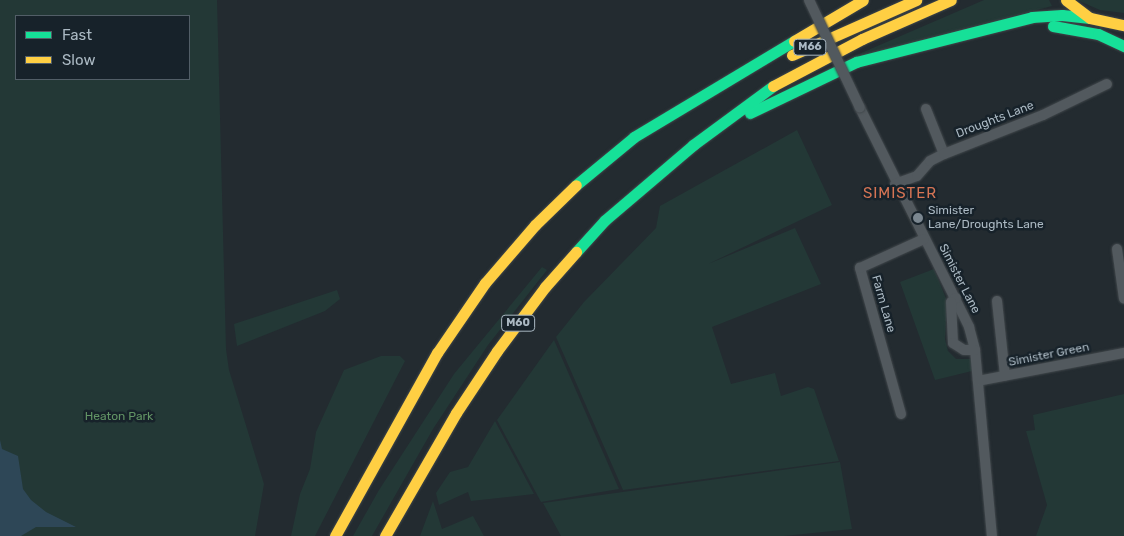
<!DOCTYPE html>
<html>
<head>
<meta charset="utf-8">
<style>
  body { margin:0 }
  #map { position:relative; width:1124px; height:536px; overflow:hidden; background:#232b30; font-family:Rubik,sans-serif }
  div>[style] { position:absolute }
  .green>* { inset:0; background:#233836 }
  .water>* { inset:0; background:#2e4757 }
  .roads { filter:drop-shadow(0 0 1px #41474b) drop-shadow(0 0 1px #41474b) }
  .street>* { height:10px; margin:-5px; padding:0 5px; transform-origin:5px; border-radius:5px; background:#52595e }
  .fast>* { height:11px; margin:-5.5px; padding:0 5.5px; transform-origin:5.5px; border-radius:5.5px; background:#16e098 }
  .slow>* { height:11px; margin:-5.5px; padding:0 5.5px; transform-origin:5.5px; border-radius:5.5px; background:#ffcf43 }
  .bridges { filter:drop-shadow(0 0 1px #41474b) drop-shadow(0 0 1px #41474b) }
  .street-bridge>* { height:10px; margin:-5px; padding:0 5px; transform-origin:5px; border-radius:5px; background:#52595e }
  .dots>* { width:14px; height:14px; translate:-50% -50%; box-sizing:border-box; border:2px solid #17222a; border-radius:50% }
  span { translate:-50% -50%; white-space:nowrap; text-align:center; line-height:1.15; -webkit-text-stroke:5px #17222a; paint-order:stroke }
  .shield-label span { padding:1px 4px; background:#17222a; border:1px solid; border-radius:4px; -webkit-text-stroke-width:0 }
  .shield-label { font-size:11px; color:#abb9c3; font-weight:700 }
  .street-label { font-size:12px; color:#abb9c3 }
  .poi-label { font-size:12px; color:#abb9c3 }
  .left { translate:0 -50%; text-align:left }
  .park-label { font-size:12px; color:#629465 }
  .quarter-label { font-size:15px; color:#d57454; letter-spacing:1px }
  .legend { position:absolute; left:15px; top:15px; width:175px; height:65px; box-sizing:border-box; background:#17222a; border:1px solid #525e67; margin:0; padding:6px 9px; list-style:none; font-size:15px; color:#abb9c3 }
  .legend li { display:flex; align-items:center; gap:10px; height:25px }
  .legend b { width:25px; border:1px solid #525e67 }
</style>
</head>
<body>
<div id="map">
  <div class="green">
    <div style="clip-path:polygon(evenodd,0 0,217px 0,226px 349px,229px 370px,264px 484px,255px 536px,0 536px,0 0,16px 16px,189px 16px,189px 79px,16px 79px,16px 16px)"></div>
    <div style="clip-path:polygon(984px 0,1049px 0,1052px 6px,845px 60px)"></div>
    <div style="clip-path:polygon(1077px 0,1124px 0,1124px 13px,1100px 10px)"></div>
    <div style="clip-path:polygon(797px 130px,832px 205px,708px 264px,795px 228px,821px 284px,712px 327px,731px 384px,775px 373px,781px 396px,808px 387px,814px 389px,839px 461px,623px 490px,556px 337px,584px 302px,656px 228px,660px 206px)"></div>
    <div style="clip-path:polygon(542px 267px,547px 270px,488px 345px,433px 429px,372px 536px,353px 536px,379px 490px,454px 374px)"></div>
    <div style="clip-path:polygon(934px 269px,947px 301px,945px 339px,948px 351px,956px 359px,971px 359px,972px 371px,935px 380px,900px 282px)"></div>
    <div style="clip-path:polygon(337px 290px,340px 299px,325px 311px,237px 346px,234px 324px)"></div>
    <div style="clip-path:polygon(554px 340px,619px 489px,541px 502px,497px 420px)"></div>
    <div style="clip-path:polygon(381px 356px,400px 356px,405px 361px,315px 536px,291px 536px,300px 494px,310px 469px,316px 432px,344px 370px)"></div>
    <div style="clip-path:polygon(1124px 394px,1124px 536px,1036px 536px,1047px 505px,1026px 431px,1035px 430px,1033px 415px)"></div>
    <div style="clip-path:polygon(495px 421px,534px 494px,471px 501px,468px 492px,439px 505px,436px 493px,450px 472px,468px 467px)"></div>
    <div style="clip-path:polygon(840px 462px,852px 529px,784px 536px,561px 536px,543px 503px)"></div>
    <div style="clip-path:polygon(433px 501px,442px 529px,473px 516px,484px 536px,420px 536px)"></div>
  </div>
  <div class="water">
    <div style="clip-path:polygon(0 440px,2px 449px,18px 456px,23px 489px,31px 500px,46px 512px,76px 527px,36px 527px,21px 536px,0 536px)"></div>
  </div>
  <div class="roads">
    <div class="street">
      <div style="left:860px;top:108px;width:245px;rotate:63.5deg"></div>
      <div style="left:969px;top:327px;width:24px;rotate:75deg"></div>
      <div style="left:975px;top:350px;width:187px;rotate:84.8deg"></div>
      <div style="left:926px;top:109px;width:48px;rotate:68.2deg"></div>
      <div style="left:895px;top:184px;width:23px;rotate:-20deg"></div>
      <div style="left:917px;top:176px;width:20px;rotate:-49deg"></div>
      <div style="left:930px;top:161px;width:16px;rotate:-27deg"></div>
      <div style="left:944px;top:154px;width:106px;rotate:-21.5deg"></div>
      <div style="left:1043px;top:115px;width:71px;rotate:-25.8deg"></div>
      <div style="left:1117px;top:249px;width:50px;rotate:82deg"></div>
      <div style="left:956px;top:298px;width:6px;rotate:141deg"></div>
      <div style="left:951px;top:302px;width:41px;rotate:87.2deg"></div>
      <div style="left:953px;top:343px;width:13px;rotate:32deg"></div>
      <div style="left:964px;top:350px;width:11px"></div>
      <div style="left:997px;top:301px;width:75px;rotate:83.9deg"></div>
      <div style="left:978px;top:381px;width:149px;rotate:-10.9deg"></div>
      <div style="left:901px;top:414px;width:152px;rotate:-105.7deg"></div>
      <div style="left:860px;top:268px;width:70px;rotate:-24.4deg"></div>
    </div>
    <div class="fast">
      <div style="left:1053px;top:26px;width:46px;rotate:10.1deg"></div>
      <div style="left:1098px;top:34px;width:29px;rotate:25deg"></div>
      <div style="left:750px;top:113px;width:118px;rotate:-25.7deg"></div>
      <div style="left:856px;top:62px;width:182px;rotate:-14.3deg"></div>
      <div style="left:1032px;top:17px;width:30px;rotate:-4deg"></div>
      <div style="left:1062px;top:15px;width:28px;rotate:6deg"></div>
      <div style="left:576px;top:185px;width:75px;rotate:-39.6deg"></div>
      <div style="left:634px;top:137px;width:187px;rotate:-31deg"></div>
      <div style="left:576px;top:252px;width:43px;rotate:-47.8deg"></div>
      <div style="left:605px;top:220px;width:116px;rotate:-40.4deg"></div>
      <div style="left:693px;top:145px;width:99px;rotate:-36.4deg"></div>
    </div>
    <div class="slow">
      <div style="left:1066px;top:0;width:30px;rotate:37deg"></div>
      <div style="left:1090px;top:18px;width:35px;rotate:12deg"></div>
      <div style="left:794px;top:41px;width:80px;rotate:-30.7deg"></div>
      <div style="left:792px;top:55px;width:136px;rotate:-23.9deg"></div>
      <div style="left:773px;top:86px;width:101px;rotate:-27.8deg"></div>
      <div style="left:862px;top:39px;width:97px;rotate:-23.7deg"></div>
      <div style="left:335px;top:536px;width:210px;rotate:-60.9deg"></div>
      <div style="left:437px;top:353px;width:85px;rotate:-55.6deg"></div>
      <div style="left:485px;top:283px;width:77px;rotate:-49.2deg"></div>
      <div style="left:535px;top:225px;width:57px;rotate:-44.3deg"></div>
      <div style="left:385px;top:536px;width:142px;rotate:-60deg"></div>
      <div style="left:456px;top:413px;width:74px;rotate:-56.5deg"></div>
      <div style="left:497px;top:351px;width:80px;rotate:-53.1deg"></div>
      <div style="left:545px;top:287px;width:47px;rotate:-48.5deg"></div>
    </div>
  </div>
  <div class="bridges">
    <div class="street-bridge">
      <div style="left:809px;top:0;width:119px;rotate:64.7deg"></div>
    </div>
  </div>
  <div class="dots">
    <div style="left:918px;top:218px;background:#7b8790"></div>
  </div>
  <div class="shield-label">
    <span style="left:810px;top:47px">M66</span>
    <span style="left:518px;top:323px">M60</span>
  </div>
  <div class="street-label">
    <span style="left:995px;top:120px;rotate:-21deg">Droughts Lane</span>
    <span style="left:959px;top:279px;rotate:63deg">Simister Lane</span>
    <span style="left:883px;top:304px;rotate:74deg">Farm Lane</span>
    <span style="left:1049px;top:355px;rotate:-11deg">Simister Green</span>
  </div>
  <div class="poi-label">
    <span class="left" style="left:928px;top:218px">Simister<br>Lane/Droughts Lane</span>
  </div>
  <div class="park-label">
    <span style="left:119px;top:417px">Heaton Park</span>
  </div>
  <div class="quarter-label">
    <span style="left:900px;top:194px">SIMISTER</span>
  </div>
  <ul class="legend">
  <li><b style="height:6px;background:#16e098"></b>Fast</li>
  <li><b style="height:6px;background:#ffcf43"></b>Slow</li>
  </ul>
</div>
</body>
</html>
